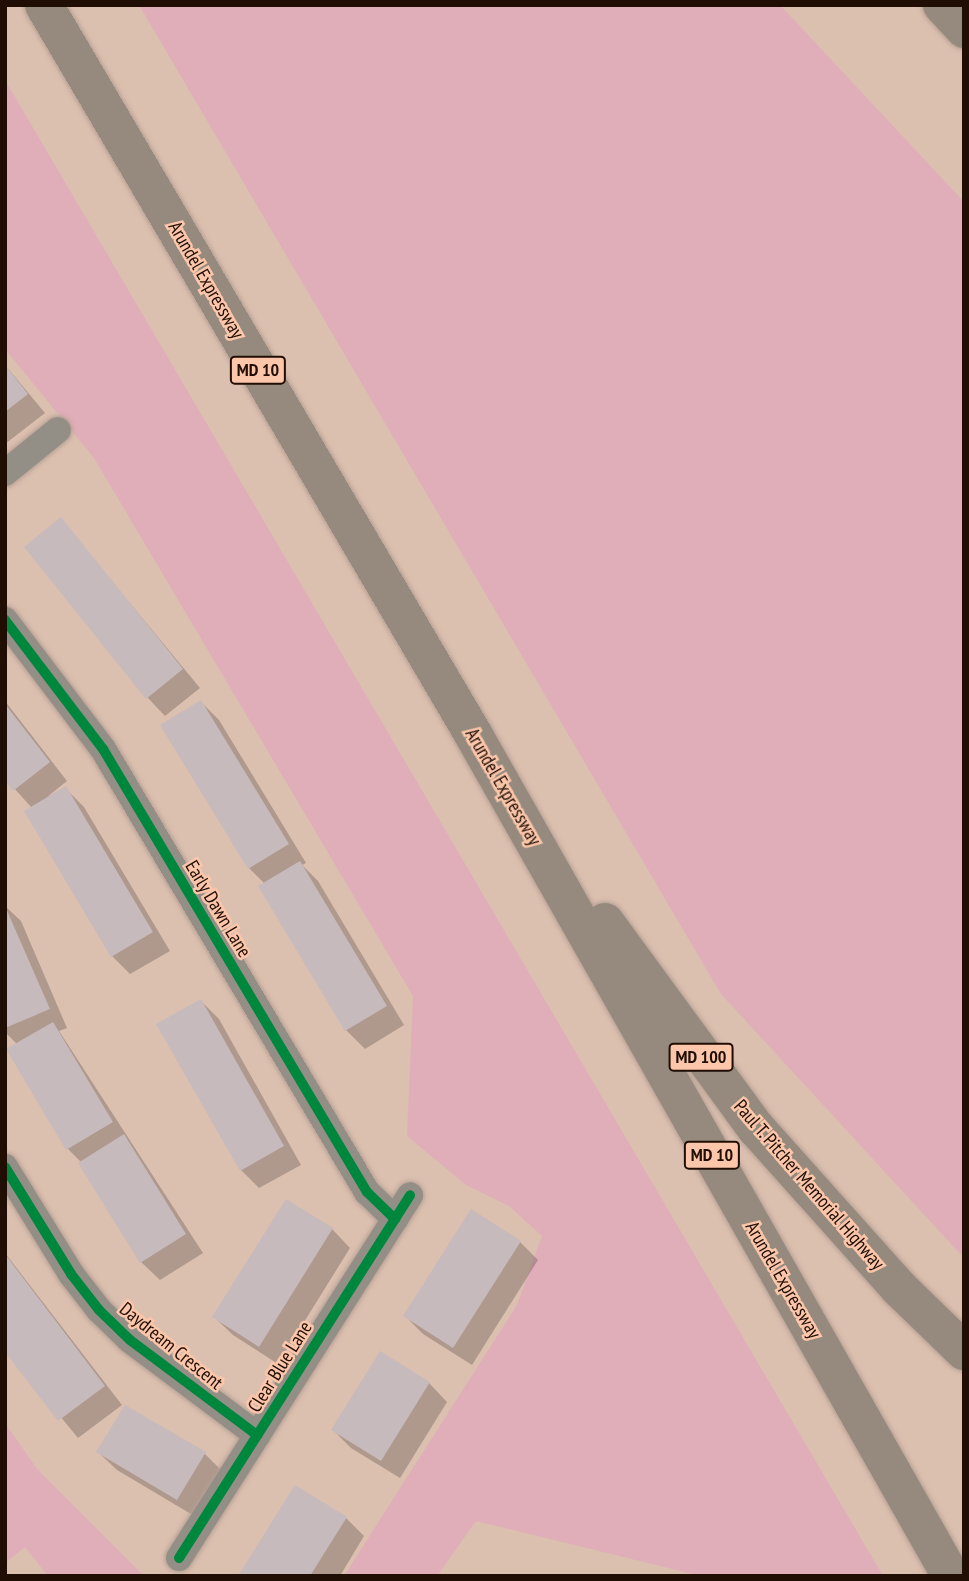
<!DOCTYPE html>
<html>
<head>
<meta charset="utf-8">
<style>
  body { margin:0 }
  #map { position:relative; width:969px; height:1581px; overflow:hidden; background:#dbbfaf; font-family:"PT Sans Narrow",sans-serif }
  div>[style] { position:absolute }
  .green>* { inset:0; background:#e0aeb9 }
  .shadow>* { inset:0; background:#0003 }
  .building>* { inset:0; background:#c7babc }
  .roads { filter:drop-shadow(0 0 2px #b6a094) drop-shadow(0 0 2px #b6a094) }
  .street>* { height:26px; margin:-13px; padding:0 13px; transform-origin:13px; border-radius:13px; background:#938f86 }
  .highway>* { height:38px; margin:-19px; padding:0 19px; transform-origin:19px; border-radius:19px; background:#958a7d }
  .cycleway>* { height:10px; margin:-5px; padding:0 5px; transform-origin:5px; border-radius:5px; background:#00873e }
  span { translate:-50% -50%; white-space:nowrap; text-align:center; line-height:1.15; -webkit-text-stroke:5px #fbc6aa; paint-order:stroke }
  .shield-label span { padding:2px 5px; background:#fbc6aa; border:2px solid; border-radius:5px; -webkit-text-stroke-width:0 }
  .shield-label { font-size:18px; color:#200e05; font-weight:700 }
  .street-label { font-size:19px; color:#200e05 }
  .frame { position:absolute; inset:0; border:7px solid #200e05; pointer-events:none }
</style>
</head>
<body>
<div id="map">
  <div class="green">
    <div style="clip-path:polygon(139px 5px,780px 5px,964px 202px,964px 1258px,721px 994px)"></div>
    <div style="clip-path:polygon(5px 80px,883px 1576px,701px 1576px,476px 1521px,437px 1576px,344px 1576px,517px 1305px,542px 1236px,509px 1206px,466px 1185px,407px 1136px,413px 996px,94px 458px,5px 349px)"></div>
    <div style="clip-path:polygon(5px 1423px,37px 1469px,144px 1576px,48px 1576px,25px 1547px,5px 1563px)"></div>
  </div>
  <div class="shadow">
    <div style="clip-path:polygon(5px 365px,45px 413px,5px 444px)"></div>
    <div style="clip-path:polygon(61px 520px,200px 688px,165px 716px,147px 697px)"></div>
    <div style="clip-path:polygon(5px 701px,67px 781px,47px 797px,65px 788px,84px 807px,170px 951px,130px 974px,112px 956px,32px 808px,5px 778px)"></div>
    <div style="clip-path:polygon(201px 702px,219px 720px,306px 863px,302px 865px,318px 881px,404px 1025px,365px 1049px,346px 1030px,260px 886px,265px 884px,249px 868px)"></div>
    <div style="clip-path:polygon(5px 906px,21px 921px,67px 1028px,59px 1031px,203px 1253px,160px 1280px,141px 1262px,82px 1163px,68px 1149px,18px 1045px,5px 1032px)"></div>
    <div style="clip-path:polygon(201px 1001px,219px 1019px,301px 1165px,259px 1188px,241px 1170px)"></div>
    <div style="clip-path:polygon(332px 1229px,350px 1248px,278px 1364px,233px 1335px,214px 1317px)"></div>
    <div style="clip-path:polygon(520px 1242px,538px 1260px,472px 1365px,423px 1334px,405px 1316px)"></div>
    <div style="clip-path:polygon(5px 1253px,122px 1405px,78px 1438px,5px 1349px)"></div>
    <div style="clip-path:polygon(429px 1383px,447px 1402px,400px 1478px,351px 1448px,333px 1430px)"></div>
    <div style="clip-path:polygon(98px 1452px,205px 1454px,223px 1472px,196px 1517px,117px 1470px)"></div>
    <div style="clip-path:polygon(346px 1518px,364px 1536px,340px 1576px,241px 1576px)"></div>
  </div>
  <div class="building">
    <div style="clip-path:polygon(5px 365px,28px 394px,5px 412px)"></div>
    <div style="clip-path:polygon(61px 517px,183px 669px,146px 699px,24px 547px)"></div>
    <div style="clip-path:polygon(201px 700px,289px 844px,248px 869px,160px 725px)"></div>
    <div style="clip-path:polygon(5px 704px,50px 762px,13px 791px,5px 781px)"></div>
    <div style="clip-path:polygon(66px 786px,153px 932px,111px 957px,24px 811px)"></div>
    <div style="clip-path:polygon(300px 861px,387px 1006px,345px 1031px,258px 886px)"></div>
    <div style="clip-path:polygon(5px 906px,50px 1009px,5px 1028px)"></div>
    <div style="clip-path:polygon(201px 999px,284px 1146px,240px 1171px,156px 1024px)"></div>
    <div style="clip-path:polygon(53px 1022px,113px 1122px,66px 1150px,6px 1049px)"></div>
    <div style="clip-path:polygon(124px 1134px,186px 1234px,140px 1263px,78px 1163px)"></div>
    <div style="clip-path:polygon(286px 1199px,333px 1228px,259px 1347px,212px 1317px)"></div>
    <div style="clip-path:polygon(471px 1209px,521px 1241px,453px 1348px,403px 1316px)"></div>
    <div style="clip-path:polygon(5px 1254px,105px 1386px,58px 1421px,5px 1352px)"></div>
    <div style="clip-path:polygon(380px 1351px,430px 1382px,381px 1461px,331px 1430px)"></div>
    <div style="clip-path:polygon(125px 1405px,206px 1452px,177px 1500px,96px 1452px)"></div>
    <div style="clip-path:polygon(295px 1485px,347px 1517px,310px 1576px,238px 1576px)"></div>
  </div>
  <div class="roads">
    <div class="street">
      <div style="left:5px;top:473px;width:68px;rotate:-39.1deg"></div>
      <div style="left:5px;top:620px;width:162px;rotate:52.8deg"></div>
      <div style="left:103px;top:749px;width:516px;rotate:59.21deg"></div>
      <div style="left:367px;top:1192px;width:39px;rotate:44deg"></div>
      <div style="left:5px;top:1167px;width:126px;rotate:58.3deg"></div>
      <div style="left:71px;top:1274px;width:46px;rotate:52.1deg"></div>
      <div style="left:99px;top:1310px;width:43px;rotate:44.1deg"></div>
      <div style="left:130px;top:1340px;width:159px;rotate:36.8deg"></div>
      <div style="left:179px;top:1558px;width:430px;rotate:-57.5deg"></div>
    </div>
    <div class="highway">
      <div style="left:44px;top:5px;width:846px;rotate:59.52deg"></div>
      <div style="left:473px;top:734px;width:968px;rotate:60.42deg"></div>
      <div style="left:942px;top:5px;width:33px;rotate:47deg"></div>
      <div style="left:605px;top:922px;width:255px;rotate:53.8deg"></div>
      <div style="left:756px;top:1128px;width:215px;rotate:48.2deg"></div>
      <div style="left:899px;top:1288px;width:91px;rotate:44.1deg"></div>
    </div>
  </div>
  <div class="cycleway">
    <div style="left:5px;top:620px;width:162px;rotate:52.8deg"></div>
    <div style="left:103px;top:749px;width:516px;rotate:59.21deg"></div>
    <div style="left:367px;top:1192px;width:39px;rotate:44deg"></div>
    <div style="left:5px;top:1167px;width:126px;rotate:58.3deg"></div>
    <div style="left:71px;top:1274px;width:46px;rotate:52.1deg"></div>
    <div style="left:99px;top:1310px;width:43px;rotate:44.1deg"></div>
    <div style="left:130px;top:1340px;width:159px;rotate:36.8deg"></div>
    <div style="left:179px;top:1558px;width:430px;rotate:-57.5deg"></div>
  </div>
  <div class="shield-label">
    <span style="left:258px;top:370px">MD 10</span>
    <span style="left:701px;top:1057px">MD 100</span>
    <span style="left:712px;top:1155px">MD 10</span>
  </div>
  <div class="street-label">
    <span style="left:206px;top:280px;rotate:60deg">Arundel Expressway</span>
    <span style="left:503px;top:787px;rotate:60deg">Arundel Expressway</span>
    <span style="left:218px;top:909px;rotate:59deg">Early Dawn Lane</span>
    <span style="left:809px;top:1185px;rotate:49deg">Paul T. Pitcher Memorial Highway</span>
    <span style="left:783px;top:1280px;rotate:60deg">Arundel Expressway</span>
    <span style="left:171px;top:1346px;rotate:39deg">Daydream Crescent</span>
    <span style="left:280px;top:1367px;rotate:-58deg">Clear Blue Lane</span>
  </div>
  <div class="frame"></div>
</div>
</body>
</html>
